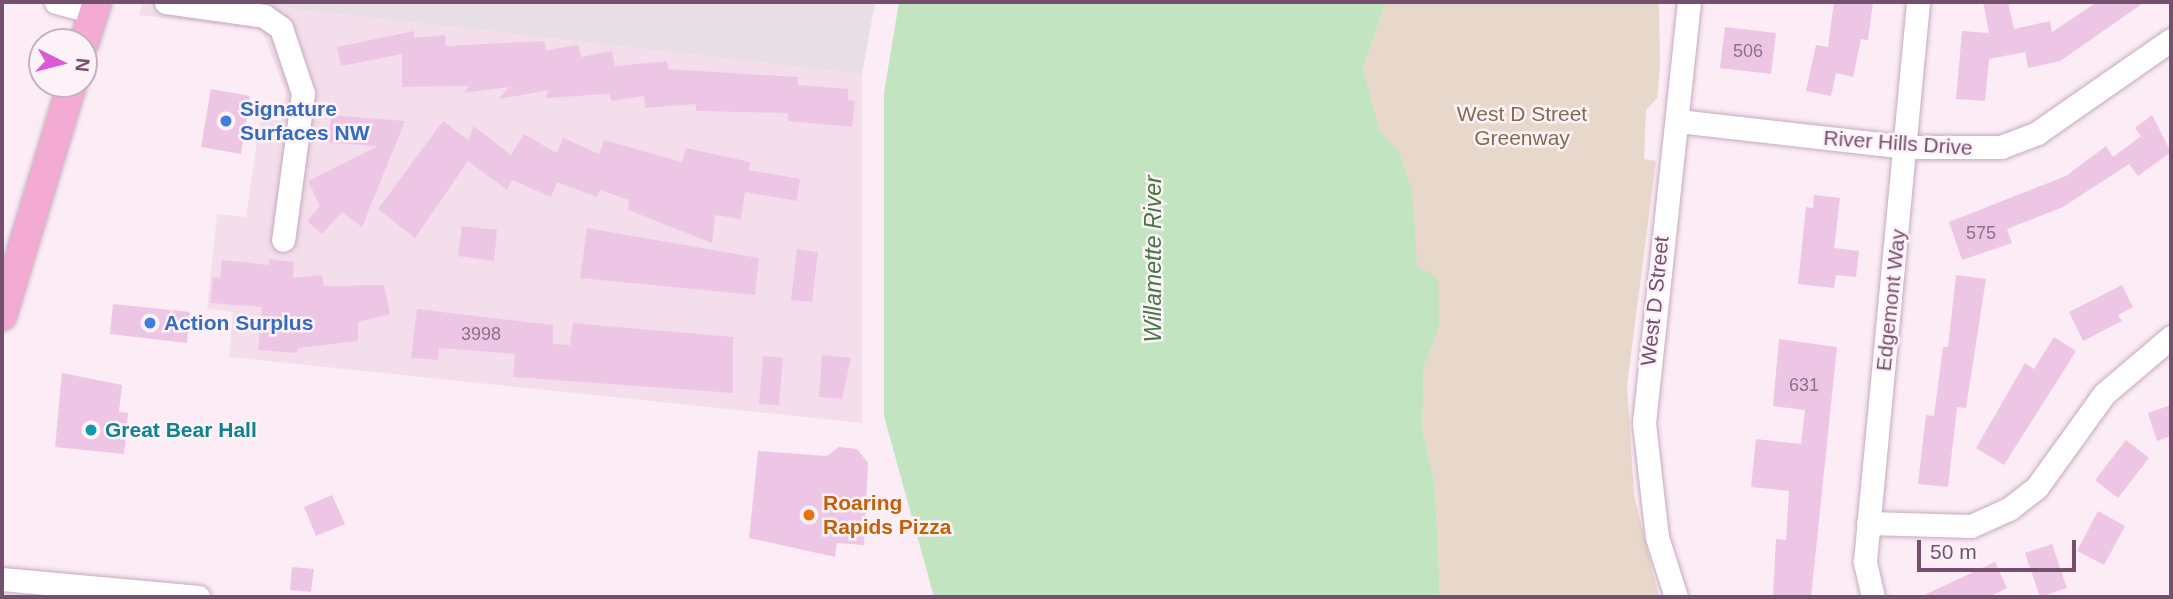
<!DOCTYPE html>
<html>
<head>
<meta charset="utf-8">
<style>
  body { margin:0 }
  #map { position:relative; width:2173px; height:599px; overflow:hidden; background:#fbecf5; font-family:Helvetica,sans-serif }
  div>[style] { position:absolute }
  .residential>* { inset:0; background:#f4deec }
  .industrial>* { inset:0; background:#e8dee5 }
  .green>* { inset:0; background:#e8d7cb }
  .water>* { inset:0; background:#c2e4c1 }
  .building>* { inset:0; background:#eec6e5 }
  .roads { filter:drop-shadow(0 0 2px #c6aabf) drop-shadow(0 0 2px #c6aabf) }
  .minor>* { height:23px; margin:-11.5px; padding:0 11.5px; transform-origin:11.5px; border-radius:11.5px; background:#fff }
  .major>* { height:28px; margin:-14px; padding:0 14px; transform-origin:14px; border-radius:14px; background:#f3abd3 }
  .dots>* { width:19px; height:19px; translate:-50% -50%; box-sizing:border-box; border:4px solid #fef2f9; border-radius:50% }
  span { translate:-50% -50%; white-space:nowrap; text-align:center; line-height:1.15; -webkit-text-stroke:5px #fef2f9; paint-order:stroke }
  .number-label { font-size:18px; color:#936e8c }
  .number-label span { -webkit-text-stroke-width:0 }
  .shop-label { font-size:21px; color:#366cbe; font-weight:700 }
  .left { translate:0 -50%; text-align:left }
  .park-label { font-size:21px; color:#856b4f }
  .street-label { font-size:21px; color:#75506e }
  .culture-label { font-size:21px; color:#0d838f; font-weight:700 }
  .food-label { font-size:21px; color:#c56008; font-weight:700 }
  .water-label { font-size:23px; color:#457845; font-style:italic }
  .frame { position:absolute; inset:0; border:4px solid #75506e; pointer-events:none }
  .north { position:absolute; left:28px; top:28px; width:70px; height:70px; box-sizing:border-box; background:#fef2f9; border:2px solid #c7b1c1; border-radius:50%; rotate:96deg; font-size:19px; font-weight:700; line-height:28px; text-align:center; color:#75506e }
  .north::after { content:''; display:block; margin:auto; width:24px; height:32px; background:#da5cd4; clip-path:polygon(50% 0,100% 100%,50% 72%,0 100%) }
  .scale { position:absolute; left:1917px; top:540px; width:159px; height:32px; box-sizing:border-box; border:4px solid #75506e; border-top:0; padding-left:9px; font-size:21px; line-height:24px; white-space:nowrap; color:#75506e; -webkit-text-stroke:5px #fef2f9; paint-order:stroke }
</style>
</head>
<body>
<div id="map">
  <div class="residential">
    <div style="clip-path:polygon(143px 2px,235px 2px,862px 74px,862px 423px,229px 357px,233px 312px,207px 309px,217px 214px,246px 217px,260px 119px,282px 121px,286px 92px,262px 30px,139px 15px)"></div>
  </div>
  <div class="industrial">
    <div style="clip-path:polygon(235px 2px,875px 2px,862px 74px)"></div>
  </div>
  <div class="green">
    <div style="clip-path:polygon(1386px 2px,1659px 2px,1660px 67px,1657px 98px,1646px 110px,1644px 159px,1656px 161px,1627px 385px,1634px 495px,1659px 597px,1440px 597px,1435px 485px,1422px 429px,1424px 366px,1439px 328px,1417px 266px,1398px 150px,1380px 133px,1363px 68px)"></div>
  </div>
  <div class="water">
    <div style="clip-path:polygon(899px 2px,1386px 2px,1363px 68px,1380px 132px,1398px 150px,1412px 190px,1417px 266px,1438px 278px,1439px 328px,1424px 366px,1422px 429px,1435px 485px,1440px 597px,934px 597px,884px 416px,884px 93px)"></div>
  </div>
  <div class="building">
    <div style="clip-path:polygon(1834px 2px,1873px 2px,1868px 40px,1861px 39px,1853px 77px,1836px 73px,1831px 96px,1806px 91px,1816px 45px,1828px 47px)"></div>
    <div style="clip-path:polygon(1983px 2px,2008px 2px,2014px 29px,2050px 21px,2052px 32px,2097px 2px,2145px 2px,2060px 61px,2028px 68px,2025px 52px,1989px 59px,1985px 101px,1956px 99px,1962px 31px,1989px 33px)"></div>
    <div style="clip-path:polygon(1725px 27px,1776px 33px,1771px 74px,1720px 68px)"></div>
    <div style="clip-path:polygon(414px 31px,414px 38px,445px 35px,446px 46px,544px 41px,546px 50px,579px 45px,581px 57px,612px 51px,615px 66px,667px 61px,668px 69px,798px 77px,798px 85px,848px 89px,848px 100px,855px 101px,852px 127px,788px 121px,788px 113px,696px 111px,696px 104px,645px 108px,644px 96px,611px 101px,609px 94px,545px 98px,549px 90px,499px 99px,509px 87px,464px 93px,469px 86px,402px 87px,402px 54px,341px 66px,337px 47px)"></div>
    <div style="clip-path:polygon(211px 89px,250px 96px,241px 154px,201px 147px)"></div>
    <div style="clip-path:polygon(331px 115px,405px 121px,362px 227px,342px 212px,322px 234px,307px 221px,320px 206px,308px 181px,378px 146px,329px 143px)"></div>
    <div style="clip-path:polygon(2152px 115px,2171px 152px,2138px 176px,2129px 164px,2063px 207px,2007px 229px,2012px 243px,1962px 260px,1949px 222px,2066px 176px,2106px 146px,2113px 157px,2141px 136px,2135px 128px)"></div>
    <div style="clip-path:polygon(443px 121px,468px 140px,474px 126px,511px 155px,524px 134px,557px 153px,563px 138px,599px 154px,604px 140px,682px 162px,686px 148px,750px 162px,749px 170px,800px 179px,797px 201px,745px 192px,741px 219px,715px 215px,712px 243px,628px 210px,629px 200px,600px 190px,597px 197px,557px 182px,551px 197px,512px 180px,507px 190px,468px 161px,415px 238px,378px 209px)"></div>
    <div style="clip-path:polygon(1814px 195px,1840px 198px,1834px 248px,1859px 251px,1856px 277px,1836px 275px,1834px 288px,1798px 284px,1806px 207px,1813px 208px)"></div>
    <div style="clip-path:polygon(462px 226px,497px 230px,494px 261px,458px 256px)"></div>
    <div style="clip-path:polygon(587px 228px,759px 258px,755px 295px,580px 278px)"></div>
    <div style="clip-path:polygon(797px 249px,818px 252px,812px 302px,791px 300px)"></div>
    <div style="clip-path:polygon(269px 259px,294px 262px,293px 278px,322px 275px,324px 286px,384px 285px,390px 314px,358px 322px,358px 341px,298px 348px,297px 353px,258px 350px,262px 307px,210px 303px,213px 277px,220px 278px,222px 260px,269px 265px)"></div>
    <div style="clip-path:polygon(1956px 275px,1986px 279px,1966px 408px,1957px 407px,1948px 487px,1918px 484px,1926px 415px,1934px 416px,1943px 347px,1948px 347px)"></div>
    <div style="clip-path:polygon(2122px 285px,2133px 307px,2118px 315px,2122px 321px,2083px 341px,2069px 312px)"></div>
    <div style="clip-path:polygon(113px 304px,190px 312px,187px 343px,110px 334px)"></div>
    <div style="clip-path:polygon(417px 309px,553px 325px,553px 344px,570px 345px,573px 323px,733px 337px,733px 393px,513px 377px,515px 354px,439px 348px,438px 360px,411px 358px)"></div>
    <div style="clip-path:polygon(2054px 337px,2076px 351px,2004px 465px,1976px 448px,2025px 363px,2034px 369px)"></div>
    <div style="clip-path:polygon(1779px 339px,1837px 347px,1811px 597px,1773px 597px,1776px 539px,1786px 540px,1789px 491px,1751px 487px,1756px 439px,1801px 444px,1805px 410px,1773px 406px)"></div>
    <div style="clip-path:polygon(822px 355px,851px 358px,842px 399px,819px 397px)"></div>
    <div style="clip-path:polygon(763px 356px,783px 358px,779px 405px,759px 404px)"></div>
    <div style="clip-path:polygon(62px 373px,122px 385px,119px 412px,128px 413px,124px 454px,55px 447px)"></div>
    <div style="clip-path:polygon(2171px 405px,2171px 436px,2157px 441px,2148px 413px)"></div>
    <div style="clip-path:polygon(2126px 440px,2149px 458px,2118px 498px,2095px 480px)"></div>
    <div style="clip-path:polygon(839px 447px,857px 449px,868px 463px,864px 545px,837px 543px,835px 557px,749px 538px,758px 451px,827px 456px)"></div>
    <div style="clip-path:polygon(332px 495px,345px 524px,316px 536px,304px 507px)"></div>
    <div style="clip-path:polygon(2098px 511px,2125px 526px,2104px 565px,2077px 551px)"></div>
    <div style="clip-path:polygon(2052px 544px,2067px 588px,2040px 597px,2025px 553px)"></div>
    <div style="clip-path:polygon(1995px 562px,2007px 588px,1989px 597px,1920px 597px)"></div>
    <div style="clip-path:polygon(292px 567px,314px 569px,311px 592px,290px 590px)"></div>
  </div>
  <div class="roads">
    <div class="minor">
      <div style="left:56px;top:2px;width:38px;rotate:15deg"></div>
      <div style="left:166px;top:2px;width:99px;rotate:8.1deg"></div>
      <div style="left:264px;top:16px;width:21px;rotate:35deg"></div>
      <div style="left:281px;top:28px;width:69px;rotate:71.3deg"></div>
      <div style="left:303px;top:93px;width:148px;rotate:97.7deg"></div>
      <div style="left:1678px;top:121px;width:230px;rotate:6.5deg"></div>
      <div style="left:1907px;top:147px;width:94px"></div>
      <div style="left:2001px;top:147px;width:39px;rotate:-21deg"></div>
      <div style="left:2037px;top:133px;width:163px;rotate:-34.8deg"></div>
      <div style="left:1868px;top:523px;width:103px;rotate:1.7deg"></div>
      <div style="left:1971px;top:526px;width:42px;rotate:-24.1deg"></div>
      <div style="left:2009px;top:509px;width:36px;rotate:-38deg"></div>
      <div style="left:2037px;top:487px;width:115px;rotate:-54.2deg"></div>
      <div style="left:2104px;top:394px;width:88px;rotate:-40.4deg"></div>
      <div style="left:2px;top:579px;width:197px;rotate:5.2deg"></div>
      <div style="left:1676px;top:597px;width:63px;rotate:-107.6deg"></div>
      <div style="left:1657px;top:537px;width:115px;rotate:-96.5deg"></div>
      <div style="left:1644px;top:423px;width:423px;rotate:-83.9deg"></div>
      <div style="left:1873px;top:597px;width:37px;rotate:-103deg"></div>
      <div style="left:1865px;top:561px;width:562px;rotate:-84.58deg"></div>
    </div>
    <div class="major">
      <div style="left:84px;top:43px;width:43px;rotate:-72.4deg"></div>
      <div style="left:2px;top:316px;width:242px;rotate:-73.2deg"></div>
    </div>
  </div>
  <div class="dots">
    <div style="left:226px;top:121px;background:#3f7fe0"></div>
    <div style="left:150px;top:323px;background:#3f7fe0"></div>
    <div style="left:91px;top:430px;background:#0f9aa8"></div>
    <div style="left:809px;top:515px;background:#e8710a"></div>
  </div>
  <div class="number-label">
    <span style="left:1748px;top:51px">506</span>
    <span style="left:1981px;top:233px">575</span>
    <span style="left:481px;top:334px">3998</span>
    <span style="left:1804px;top:385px">631</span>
  </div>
  <div class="shop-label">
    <span class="left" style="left:240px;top:121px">Signature<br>Surfaces NW</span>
    <span class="left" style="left:164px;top:323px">Action Surplus</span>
  </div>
  <div class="park-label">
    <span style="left:1522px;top:126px">West D Street<br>Greenway</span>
  </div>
  <div class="street-label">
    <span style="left:1898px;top:143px;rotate:4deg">River Hills Drive</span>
    <span style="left:1891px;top:300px;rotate:-84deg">Edgemont Way</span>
    <span style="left:1655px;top:301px;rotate:-84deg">West D Street</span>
  </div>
  <div class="culture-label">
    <span class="left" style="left:105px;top:430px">Great Bear Hall</span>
  </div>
  <div class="food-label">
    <span class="left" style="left:823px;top:515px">Roaring<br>Rapids Pizza</span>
  </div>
  <div class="water-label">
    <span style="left:1153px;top:259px;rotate:-90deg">Willamette River</span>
  </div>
  <div class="frame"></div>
  <div class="north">N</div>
  <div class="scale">50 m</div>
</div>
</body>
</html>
